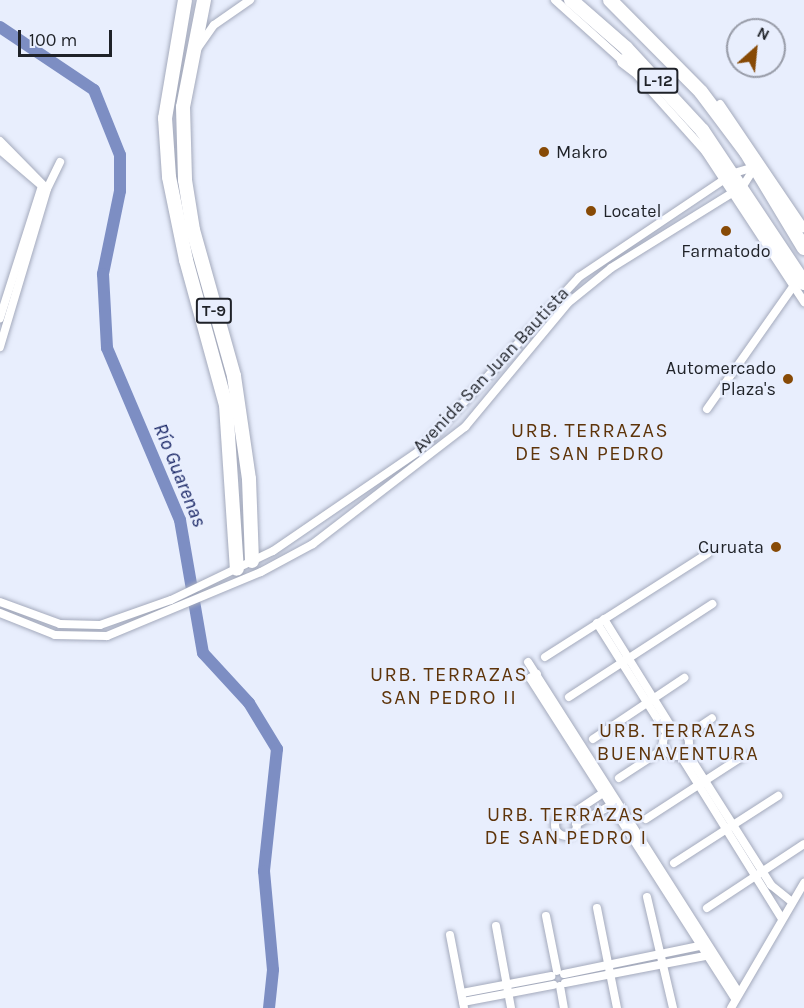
<!DOCTYPE html>
<html>
<head>
<meta charset="utf-8">
<style>
  body { margin:0 }
  #map { position:relative; width:804px; height:1008px; overflow:hidden; background:#e8eefd; font-family:Karla,sans-serif }
  div>[style] { position:absolute }
  .river>* { height:12px; margin:-6px; padding:0 6px; transform-origin:6px; border-radius:6px; background:#7d8ec3 }
  .roads { filter:drop-shadow(0 0 2px #a4aabc) drop-shadow(0 0 2px #a4aabc) }
  .street>* { height:8px; margin:-4px; padding:0 4px; transform-origin:4px; border-radius:4px; background:#fff }
  .street>.ring { margin:-4px; padding:0; box-sizing:content-box; background:none; border:8px solid #fff; border-radius:50% }
  .highway>* { height:14px; margin:-7px; padding:0 7px; transform-origin:7px; border-radius:7px; background:#fff }
  .dots>* { width:16px; height:16px; translate:-50% -50%; box-sizing:border-box; border:3px solid #e8eefd; border-radius:50% }
  span { translate:-50% -50%; white-space:nowrap; text-align:center; line-height:1.15; -webkit-text-stroke:5px #e8eefd; paint-order:stroke }
  .shield-label span { padding:2px 4px; background:#e8eefd; border:2px solid; border-radius:4px; -webkit-text-stroke-width:0 }
  .shield-label { font-size:16px; color:#1f2228; font-weight:700 }
  .poi-label { font-size:18px; color:#1f2228 }
  .left { translate:0 -50%; text-align:left }
  .right { translate:-100% -50%; text-align:right }
  .street-label { font-size:18px; color:#1f2228 }
  .neighbourhood-label { font-size:20px; color:#5e340a; letter-spacing:1.5px }
  .water-label { font-size:20px; color:#1c2968; font-style:italic }
  .north { position:absolute; left:726px; top:18px; width:60px; height:60px; box-sizing:border-box; background:#e8eefd; border:2px solid #989ca8; border-radius:50%; rotate:27deg; font-size:16px; font-weight:700; line-height:24px; text-align:center; color:#1f2228 }
  .north::after { content:''; display:block; margin:auto; width:21px; height:27px; background:#874a06; clip-path:polygon(50% 0,100% 100%,50% 72%,0 100%) }
  .scale { position:absolute; left:18px; top:30px; width:94px; height:27px; box-sizing:border-box; border:3px solid #1f2228; border-top:0; padding-left:8px; font-size:18px; line-height:21px; white-space:nowrap; color:#1f2228; -webkit-text-stroke:4px #e8eefd; paint-order:stroke }
</style>
</head>
<body>
<div id="map">
  <div class="river">
    <div style="left:0;top:27px;width:113px;rotate:33.8deg"></div>
    <div style="left:94px;top:90px;width:70px;rotate:68.2deg"></div>
    <div style="left:120px;top:155px;width:36px;rotate:90deg"></div>
    <div style="left:120px;top:191px;width:85px;rotate:101.6deg"></div>
    <div style="left:103px;top:274px;width:74px;rotate:86.9deg"></div>
    <div style="left:107px;top:348px;width:187px;rotate:67deg"></div>
    <div style="left:180px;top:520px;width:135px;rotate:80.2deg"></div>
    <div style="left:203px;top:653px;width:68px;rotate:47.4deg"></div>
    <div style="left:249px;top:703px;width:54px;rotate:58.7deg"></div>
    <div style="left:277px;top:749px;width:123px;rotate:96.1deg"></div>
    <div style="left:264px;top:871px;width:99px;rotate:84.8deg"></div>
    <div style="left:273px;top:970px;width:38px;rotate:96deg"></div>
  </div>
  <div class="roads">
    <div class="street">
      <div style="left:555px;top:0;width:94px;rotate:42deg"></div>
      <div style="left:197px;top:49px;width:29px;rotate:-55deg"></div>
      <div style="left:214px;top:25px;width:44px;rotate:-34.8deg"></div>
      <div style="left:638px;top:76px;width:101px;rotate:48.2deg"></div>
      <div style="left:705px;top:151px;width:181px;rotate:56.7deg"></div>
      <div style="left:720px;top:104px;width:150px;rotate:55.9deg"></div>
      <div style="left:0;top:141px;width:67px;rotate:45.6deg"></div>
      <div style="left:47px;top:189px;width:165px;rotate:106.6deg"></div>
      <div style="left:0;top:150px;width:55px;rotate:40.6deg"></div>
      <div style="left:42px;top:186px;width:139px;rotate:107.7deg"></div>
      <div style="left:47px;top:189px;width:30px;rotate:-64deg"></div>
      <div style="left:707px;top:409px;width:151px;rotate:-54.9deg"></div>
      <div style="left:0;top:602px;width:64px;rotate:20.1deg"></div>
      <div style="left:60px;top:624px;width:40px;rotate:1.4deg"></div>
      <div style="left:100px;top:625px;width:75px;rotate:-19.4deg"></div>
      <div style="left:171px;top:600px;width:113px;rotate:-25.7deg"></div>
      <div style="left:273px;top:551px;width:177px;rotate:-34.4deg"></div>
      <div style="left:419px;top:451px;width:236px;rotate:-47.4deg"></div>
      <div style="left:579px;top:277px;width:187px;rotate:-33.9deg"></div>
      <div style="left:734px;top:173px;width:22px;rotate:-16deg"></div>
      <div style="left:0;top:613px;width:59px;rotate:21.8deg"></div>
      <div style="left:55px;top:635px;width:52px;rotate:1.1deg"></div>
      <div style="left:107px;top:636px;width:167px;rotate:-22.6deg"></div>
      <div style="left:261px;top:572px;width:59px;rotate:-28.3deg"></div>
      <div style="left:313px;top:544px;width:192px;rotate:-37.6deg"></div>
      <div style="left:465px;top:427px;width:161px;rotate:-50.3deg"></div>
      <div style="left:568px;top:303px;width:55px;rotate:-39.1deg"></div>
      <div style="left:611px;top:268px;width:155px;rotate:-31.8deg"></div>
      <div style="left:743px;top:186px;width:22px;rotate:-58deg"></div>
      <div style="left:604px;top:619px;width:131px;rotate:58.1deg"></div>
      <div style="left:597px;top:623px;width:131px;rotate:57.8deg"></div>
      <div style="left:545px;top:657px;width:193px;rotate:-32.5deg"></div>
      <div style="left:528px;top:662px;width:391px;rotate:57.5deg"></div>
      <div style="left:537px;top:674px;width:8px;rotate:150deg"></div>
      <div style="left:530px;top:678px;width:380px;rotate:57.4deg"></div>
      <div style="left:569px;top:697px;width:171px;rotate:-33deg"></div>
      <div class="ring" style="left:663px;top:730px;width:18px;height:18px"></div>
      <div style="left:687px;top:735px;width:30px;rotate:-34deg"></div>
      <div style="left:593px;top:739px;width:110px;rotate:-33.8deg"></div>
      <div style="left:686px;top:751px;width:159px;rotate:57.6deg"></div>
      <div style="left:771px;top:885px;width:27px;rotate:39deg"></div>
      <div style="left:680px;top:755px;width:193px;rotate:58.1deg"></div>
      <div style="left:619px;top:778px;width:55px;rotate:-33.1deg"></div>
      <div class="ring" style="left:555px;top:814px;width:14px;height:14px"></div>
      <div style="left:570px;top:815px;width:43px;rotate:-33.7deg"></div>
      <div style="left:646px;top:819px;width:116px;rotate:-33deg"></div>
      <div style="left:576px;top:824px;width:41px;rotate:-27.8deg"></div>
      <div style="left:674px;top:863px;width:124px;rotate:-32.8deg"></div>
      <div style="left:647px;top:897px;width:114px;rotate:76.8deg"></div>
      <div style="left:597px;top:908px;width:102px;rotate:78.7deg"></div>
      <div style="left:707px;top:908px;width:116px;rotate:-33.4deg"></div>
      <div style="left:546px;top:916px;width:56px;rotate:78.7deg"></div>
      <div style="left:496px;top:926px;width:83px;rotate:79.6deg"></div>
      <div style="left:450px;top:935px;width:74px;rotate:79.1deg"></div>
      <div style="left:564px;top:974px;width:143px;rotate:-11.7deg"></div>
      <div style="left:565px;top:983px;width:148px;rotate:-10.9deg"></div>
      <div style="left:560px;top:986px;width:22px;rotate:80deg"></div>
      <div style="left:462px;top:993px;width:91px;rotate:-10.8deg"></div>
      <div style="left:463px;top:1002px;width:92px;rotate:-10.7deg"></div>
      <div style="left:731px;top:1008px;width:145px;rotate:-59.7deg"></div>
    </div>
    <div class="highway">
      <div style="left:185px;top:0;width:120px;rotate:99.6deg"></div>
      <div style="left:165px;top:118px;width:59px;rotate:86.1deg"></div>
      <div style="left:169px;top:177px;width:85px;rotate:78.4deg"></div>
      <div style="left:186px;top:260px;width:150px;rotate:74.6deg"></div>
      <div style="left:226px;top:405px;width:164px;rotate:86.2deg"></div>
      <div style="left:204px;top:0;width:109px;rotate:101.1deg"></div>
      <div style="left:183px;top:107px;width:73px;rotate:88.4deg"></div>
      <div style="left:185px;top:180px;width:51px;rotate:80.9deg"></div>
      <div style="left:193px;top:230px;width:152px;rotate:74.3deg"></div>
      <div style="left:234px;top:376px;width:104px;rotate:81.7deg"></div>
      <div style="left:249px;top:479px;width:82px;rotate:87.9deg"></div>
      <div style="left:571px;top:0;width:73px;rotate:41.1deg"></div>
      <div style="left:626px;top:48px;width:112px;rotate:47.2deg"></div>
      <div style="left:702px;top:130px;width:184px;rotate:56.3deg"></div>
      <div style="left:610px;top:0;width:129px;rotate:45.3deg"></div>
      <div style="left:701px;top:92px;width:75px;rotate:53.1deg"></div>
      <div style="left:746px;top:152px;width:112px;rotate:58.9deg"></div>
      <div style="left:624px;top:61px;width:25px;rotate:37deg"></div>
    </div>
  </div>
  <div class="dots">
    <div style="left:544px;top:152px;background:#874a06"></div>
    <div style="left:591px;top:211px;background:#874a06"></div>
    <div style="left:726px;top:231px;background:#874a06"></div>
    <div style="left:788px;top:379px;background:#874a06"></div>
    <div style="left:776px;top:547px;background:#874a06"></div>
  </div>
  <div class="shield-label">
    <span style="left:658px;top:81px">L-12</span>
    <span style="left:214px;top:311px">T-9</span>
  </div>
  <div class="poi-label">
    <span class="left" style="left:556px;top:152px">Makro</span>
    <span class="left" style="left:603px;top:211px">Locatel</span>
    <span style="left:726px;top:251px">Farmatodo</span>
    <span class="right" style="left:776px;top:379px">Automercado<br>Plaza's</span>
    <span class="right" style="left:764px;top:547px">Curuata</span>
  </div>
  <div class="street-label">
    <span style="left:491px;top:370px;rotate:-47deg">Avenida San Juan Bautista</span>
  </div>
  <div class="neighbourhood-label">
    <span style="left:590px;top:442px">URB. TERRAZAS<br>DE SAN PEDRO</span>
    <span style="left:449px;top:686px">URB. TERRAZAS<br>SAN PEDRO II</span>
    <span style="left:678px;top:742px">URB. TERRAZAS<br>BUENAVENTURA</span>
    <span style="left:566px;top:826px">URB. TERRAZAS<br>DE SAN PEDRO I</span>
  </div>
  <div class="water-label">
    <span style="left:180px;top:475px;rotate:68deg">Río Guarenas</span>
  </div>
  <div class="north">N</div>
  <div class="scale">100 m</div>
</div>
</body>
</html>
